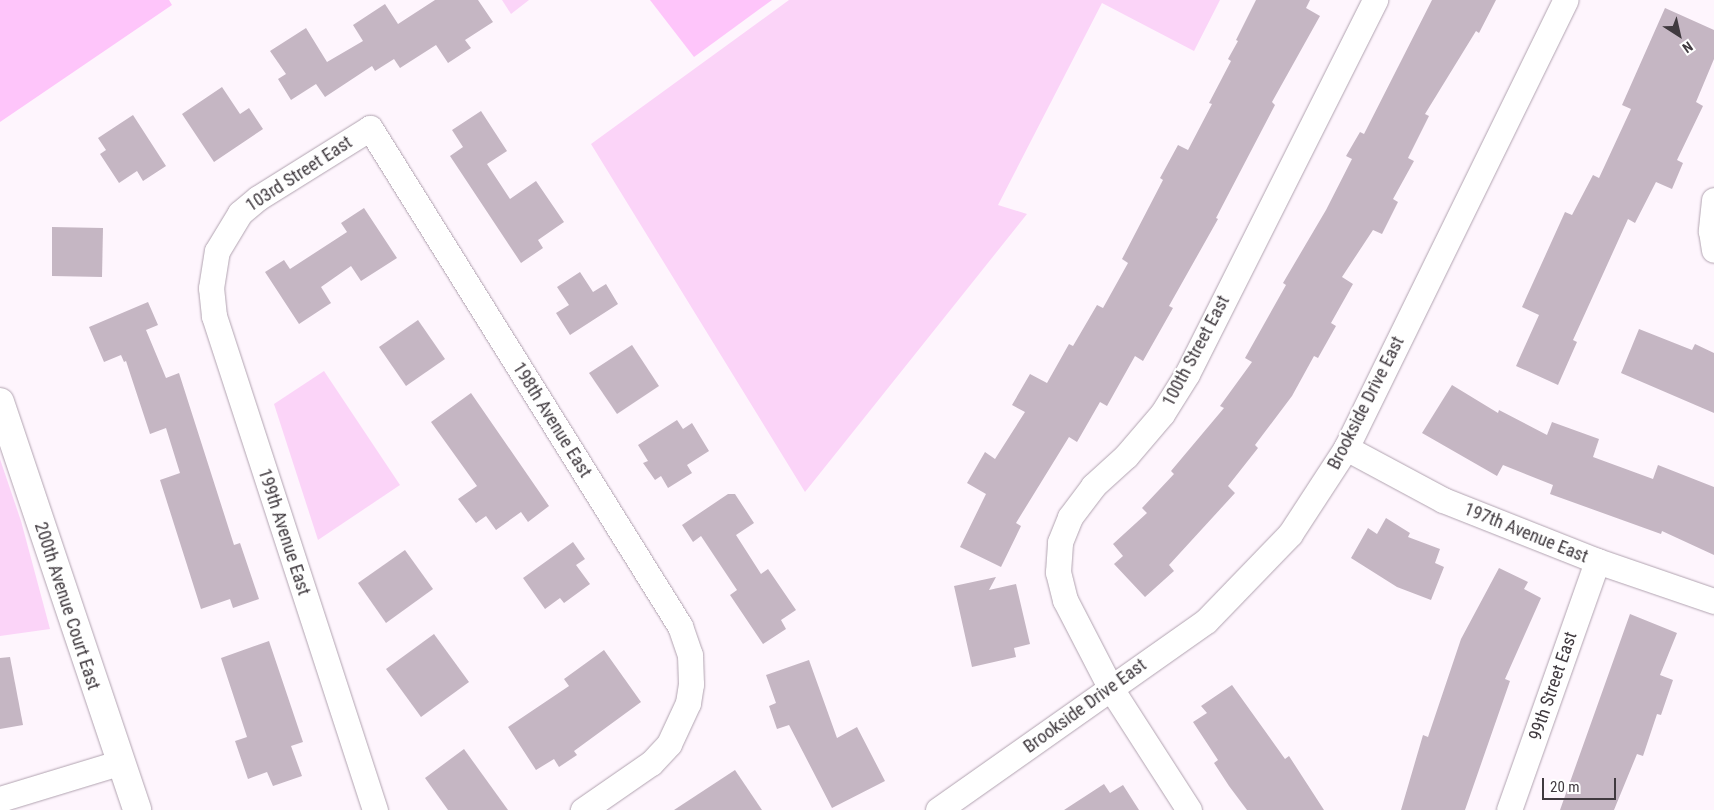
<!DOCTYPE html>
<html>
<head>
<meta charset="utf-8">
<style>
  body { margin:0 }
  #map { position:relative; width:1714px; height:810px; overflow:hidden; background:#fef5fd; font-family:"Roboto Condensed",sans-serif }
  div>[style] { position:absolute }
  .green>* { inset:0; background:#fbd4f8 }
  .water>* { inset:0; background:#fec5fa }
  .building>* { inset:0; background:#c5b6c3 }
  .roads { filter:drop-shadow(0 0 1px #b1a3b0) drop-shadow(0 0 1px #b1a3b0) }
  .minor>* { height:25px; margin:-12.5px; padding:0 12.5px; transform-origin:12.5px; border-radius:12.5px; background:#fff }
  .major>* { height:28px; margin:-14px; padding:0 14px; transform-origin:14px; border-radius:14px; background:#fff }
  span { translate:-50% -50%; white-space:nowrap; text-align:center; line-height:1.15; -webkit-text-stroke:4px #fff; paint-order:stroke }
  .street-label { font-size:18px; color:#403a3f }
  .north { position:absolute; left:1654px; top:10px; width:50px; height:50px; -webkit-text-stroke:4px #fff; paint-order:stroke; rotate:145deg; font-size:14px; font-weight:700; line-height:20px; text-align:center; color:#403a3f }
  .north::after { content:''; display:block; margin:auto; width:18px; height:22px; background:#403a3f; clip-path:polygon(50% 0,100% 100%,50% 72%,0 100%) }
  .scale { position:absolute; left:1542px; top:778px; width:74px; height:22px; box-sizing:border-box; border:2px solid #403a3f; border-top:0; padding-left:6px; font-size:15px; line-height:18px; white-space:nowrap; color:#403a3f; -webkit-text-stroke:4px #fff; paint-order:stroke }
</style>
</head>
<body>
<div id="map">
  <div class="green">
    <div style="clip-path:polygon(502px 0,529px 0,511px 14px)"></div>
    <div style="clip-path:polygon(789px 0,1220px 0,1194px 51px,1102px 3px,998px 205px,1027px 214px,805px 492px,591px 144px)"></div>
    <div style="clip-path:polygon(324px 371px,400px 485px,318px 540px,274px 404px)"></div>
    <div style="clip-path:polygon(0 459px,21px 521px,50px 629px,0 636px)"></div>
  </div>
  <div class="water">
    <div style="clip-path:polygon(0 0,169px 0,172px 5px,0 122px)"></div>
    <div style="clip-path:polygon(650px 0,772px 0,694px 57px)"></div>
  </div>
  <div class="building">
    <div style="clip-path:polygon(435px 0,478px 0,493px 22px,465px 40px,471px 48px,448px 63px,436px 45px,400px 68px,394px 59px,375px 71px,372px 66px,325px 97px,316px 84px,291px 100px,278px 79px,286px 74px,270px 51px,306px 28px,327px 62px,363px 41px,353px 25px,385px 4px,398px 24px)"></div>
    <div style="clip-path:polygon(1256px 0,1310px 0,1306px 8px,1320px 16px,1272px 102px,1275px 105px,1216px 218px,1218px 219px,1169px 306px,1173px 308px,1143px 361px,1135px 356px,1107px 406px,1100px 402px,1077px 442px,1069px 437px,1016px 523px,1021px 526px,1001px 567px,960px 547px,986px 494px,967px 483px,985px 452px,995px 459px,1025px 412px,1012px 405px,1030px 374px,1047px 383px,1069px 344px,1073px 346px,1097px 305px,1103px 308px,1128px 263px,1122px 259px,1163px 180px,1160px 178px,1178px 145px,1188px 150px,1212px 104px,1209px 103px,1231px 61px,1228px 59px,1238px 41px,1236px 40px)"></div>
    <div style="clip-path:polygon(1432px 0,1496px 0,1479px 33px,1476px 31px,1425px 114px,1429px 116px,1408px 158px,1414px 161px,1393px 199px,1398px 202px,1382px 234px,1373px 230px,1342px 277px,1353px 284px,1331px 323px,1336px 326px,1318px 358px,1314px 356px,1292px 396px,1255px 445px,1258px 448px,1228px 486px,1235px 493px,1169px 565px,1174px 571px,1145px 597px,1114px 564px,1123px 556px,1113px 544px,1147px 513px,1142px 508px,1174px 474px,1171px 471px,1224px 408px,1220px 406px,1252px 362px,1245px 358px,1286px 285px,1283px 283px,1326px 210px,1352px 159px,1346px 156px,1360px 132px,1364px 134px)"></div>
    <div style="clip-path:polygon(1665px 8px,1714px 30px,1714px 59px,1696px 102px,1703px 106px,1677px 160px,1683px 163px,1672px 189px,1656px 182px,1635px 223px,1628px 219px,1573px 340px,1577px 342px,1558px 385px,1516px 366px,1539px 315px,1522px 307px,1565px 212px,1572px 215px,1593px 175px,1599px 178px,1631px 109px,1622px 105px)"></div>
    <div style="clip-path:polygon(222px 87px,240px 114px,249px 108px,263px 129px,214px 162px,182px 114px)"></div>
    <div style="clip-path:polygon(481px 111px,507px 151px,487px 164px,510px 199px,536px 181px,564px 222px,538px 240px,543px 248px,521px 263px,450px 156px,463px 147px,452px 130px)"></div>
    <div style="clip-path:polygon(133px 115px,166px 166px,143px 181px,137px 171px,119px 183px,100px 154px,106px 150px,98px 138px)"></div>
    <div style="clip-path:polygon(364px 208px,397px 258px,361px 281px,351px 266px,321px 287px,331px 303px,299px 324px,265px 272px,284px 260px,290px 269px,347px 232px,341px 223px)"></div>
    <div style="clip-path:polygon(52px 227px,103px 228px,102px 277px,52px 276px)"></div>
    <div style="clip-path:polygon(580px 272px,593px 292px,606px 284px,618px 304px,570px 335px,556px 313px,569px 305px,557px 287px)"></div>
    <div style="clip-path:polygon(148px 302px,158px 325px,146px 330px,166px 378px,179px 373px,234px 545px,240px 543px,259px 599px,233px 608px,230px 599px,201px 609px,160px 480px,180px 473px,166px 428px,150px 434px,126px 361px,124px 362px,121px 355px,104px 362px,89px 327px)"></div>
    <div style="clip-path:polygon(418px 320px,445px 359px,406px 386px,379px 347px)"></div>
    <div style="clip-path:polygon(1639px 329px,1692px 350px,1695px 344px,1714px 353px,1714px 413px,1621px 373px)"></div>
    <div style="clip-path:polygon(632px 345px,659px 386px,617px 414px,589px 373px)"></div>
    <div style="clip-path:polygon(1452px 385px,1498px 413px,1499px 410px,1547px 435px,1552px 422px,1599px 439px,1593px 457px,1653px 479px,1658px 465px,1714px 487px,1714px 555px,1662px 531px,1661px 534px,1550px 494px,1553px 485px,1503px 465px,1497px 476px,1422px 433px)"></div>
    <div style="clip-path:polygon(471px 393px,549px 506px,528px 522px,521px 512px,496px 530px,486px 516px,476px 523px,458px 499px,477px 486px,431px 422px)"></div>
    <div style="clip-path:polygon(677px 420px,683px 429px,692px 423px,709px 451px,687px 465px,692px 473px,668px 488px,661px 476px,655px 480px,643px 463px,648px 461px,638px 445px)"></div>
    <div style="clip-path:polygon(728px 494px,735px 494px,754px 523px,736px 535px,761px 574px,768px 569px,796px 610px,781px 620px,786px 629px,763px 644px,730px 595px,737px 590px,701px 536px,693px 542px,682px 525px)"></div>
    <div style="clip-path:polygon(1386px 518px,1410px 533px,1408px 537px,1440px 549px,1435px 563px,1444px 567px,1431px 600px,1397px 587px,1351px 558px,1368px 528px,1377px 534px)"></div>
    <div style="clip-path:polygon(573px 542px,585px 559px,576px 565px,590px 584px,564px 603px,560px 598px,545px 609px,523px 578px)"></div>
    <div style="clip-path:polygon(405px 550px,433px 589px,386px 623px,358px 583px)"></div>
    <div style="clip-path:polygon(1499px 568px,1528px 582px,1524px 589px,1541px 598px,1505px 679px,1510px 681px,1465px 810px,1401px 810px,1423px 735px,1428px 737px,1461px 639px)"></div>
    <div style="clip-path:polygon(996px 577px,989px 590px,1016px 584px,1030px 644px,1014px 648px,1016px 657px,972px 667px,954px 586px)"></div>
    <div style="clip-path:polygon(1630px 614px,1677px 633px,1660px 675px,1673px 680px,1661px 715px,1657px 714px,1643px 756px,1637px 754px,1614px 810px,1560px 810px)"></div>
    <div style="clip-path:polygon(434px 634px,469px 682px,421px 717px,386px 669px)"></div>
    <div style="clip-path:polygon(269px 641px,303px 742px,291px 746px,302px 776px,273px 786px,267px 772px,248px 779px,235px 741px,247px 737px,221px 658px)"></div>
    <div style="clip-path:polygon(604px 650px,641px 702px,574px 751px,577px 755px,559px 767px,554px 759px,536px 770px,508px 727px,569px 686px,564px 679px)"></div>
    <div style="clip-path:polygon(10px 657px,23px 725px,0 729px,0 658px)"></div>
    <div style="clip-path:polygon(809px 660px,837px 738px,857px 727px,885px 781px,832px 808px,789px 725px,777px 729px,769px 706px,776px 703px,766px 675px)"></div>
    <div style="clip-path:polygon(1232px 685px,1285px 759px,1289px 756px,1324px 810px,1247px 810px,1229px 786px,1214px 763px,1218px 760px,1193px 722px,1207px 713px,1201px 706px)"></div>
    <div style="clip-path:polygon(464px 749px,508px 810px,448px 810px,425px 778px)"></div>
    <div style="clip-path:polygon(735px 770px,762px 810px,674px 810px)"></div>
    <div style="clip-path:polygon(1104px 784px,1110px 793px,1123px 785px,1139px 810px,1064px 810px)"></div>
  </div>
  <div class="roads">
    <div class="minor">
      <div style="left:1714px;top:200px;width:31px;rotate:96deg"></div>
      <div style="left:1711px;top:231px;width:19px;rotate:81deg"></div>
      <div style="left:1346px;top:448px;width:110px;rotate:28.2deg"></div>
      <div style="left:1443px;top:500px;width:166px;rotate:21.6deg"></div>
      <div style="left:1597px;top:561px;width:124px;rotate:18.9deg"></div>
      <div style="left:0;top:799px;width:127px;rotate:-16.9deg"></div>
      <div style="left:375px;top:810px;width:520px;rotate:-108.05deg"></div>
      <div style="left:214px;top:316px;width:28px;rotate:-96deg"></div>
      <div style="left:211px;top:288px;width:37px;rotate:-81deg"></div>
      <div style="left:217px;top:251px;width:44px;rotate:-58.8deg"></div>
      <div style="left:240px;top:213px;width:23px;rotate:-40deg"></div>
      <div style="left:258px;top:198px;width:132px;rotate:-32deg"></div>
      <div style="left:370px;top:128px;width:587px;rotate:58.1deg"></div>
      <div style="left:680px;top:626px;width:31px;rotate:71deg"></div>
      <div style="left:690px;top:655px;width:29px;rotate:88deg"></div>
      <div style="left:691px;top:684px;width:19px;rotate:99deg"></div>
      <div style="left:688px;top:703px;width:45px;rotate:114.9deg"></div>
      <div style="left:669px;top:744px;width:26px;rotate:133deg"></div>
      <div style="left:651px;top:763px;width:83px;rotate:145.3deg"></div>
      <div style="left:938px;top:810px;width:328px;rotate:-35.2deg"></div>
      <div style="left:1206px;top:621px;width:121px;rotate:-46deg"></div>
      <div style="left:1290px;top:534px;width:103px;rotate:-56.9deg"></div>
      <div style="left:1346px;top:448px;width:499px;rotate:-63.9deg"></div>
      <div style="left:1189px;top:810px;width:146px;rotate:-122.7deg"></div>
      <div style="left:1110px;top:687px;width:98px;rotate:-117.3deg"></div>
      <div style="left:1065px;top:600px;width:29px;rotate:-104deg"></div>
      <div style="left:1058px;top:572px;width:30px;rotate:-86deg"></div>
      <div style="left:1060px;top:542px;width:27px;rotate:-68deg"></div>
      <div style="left:1070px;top:517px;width:39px;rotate:-53deg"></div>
      <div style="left:1093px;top:486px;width:45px;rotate:-42.3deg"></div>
      <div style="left:1126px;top:456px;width:55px;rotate:-49.4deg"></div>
      <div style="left:1162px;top:414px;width:47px;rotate:-58deg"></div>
      <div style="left:1187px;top:374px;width:419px;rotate:-63.3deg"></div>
      <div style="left:1509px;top:810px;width:264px;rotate:-70.5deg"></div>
    </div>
    <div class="major">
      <div style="left:0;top:402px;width:430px;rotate:71.4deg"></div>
    </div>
  </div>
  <div class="street-label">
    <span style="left:299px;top:174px;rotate:-33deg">103rd Street East</span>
    <span style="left:1196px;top:351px;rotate:-62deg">100th Street East</span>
    <span style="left:1366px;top:403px;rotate:-63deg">Brookside Drive East</span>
    <span style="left:552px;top:420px;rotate:58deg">198th Avenue East</span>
    <span style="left:284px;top:532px;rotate:72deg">199th Avenue East</span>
    <span style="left:1526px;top:533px;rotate:22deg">197th Avenue East</span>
    <span style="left:67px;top:606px;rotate:72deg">200th Avenue Court East</span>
    <span style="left:1553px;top:686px;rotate:-71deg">99th Street East</span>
    <span style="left:1085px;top:706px;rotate:-36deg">Brookside Drive East</span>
  </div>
  <div class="north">N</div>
  <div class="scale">20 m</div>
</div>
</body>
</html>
